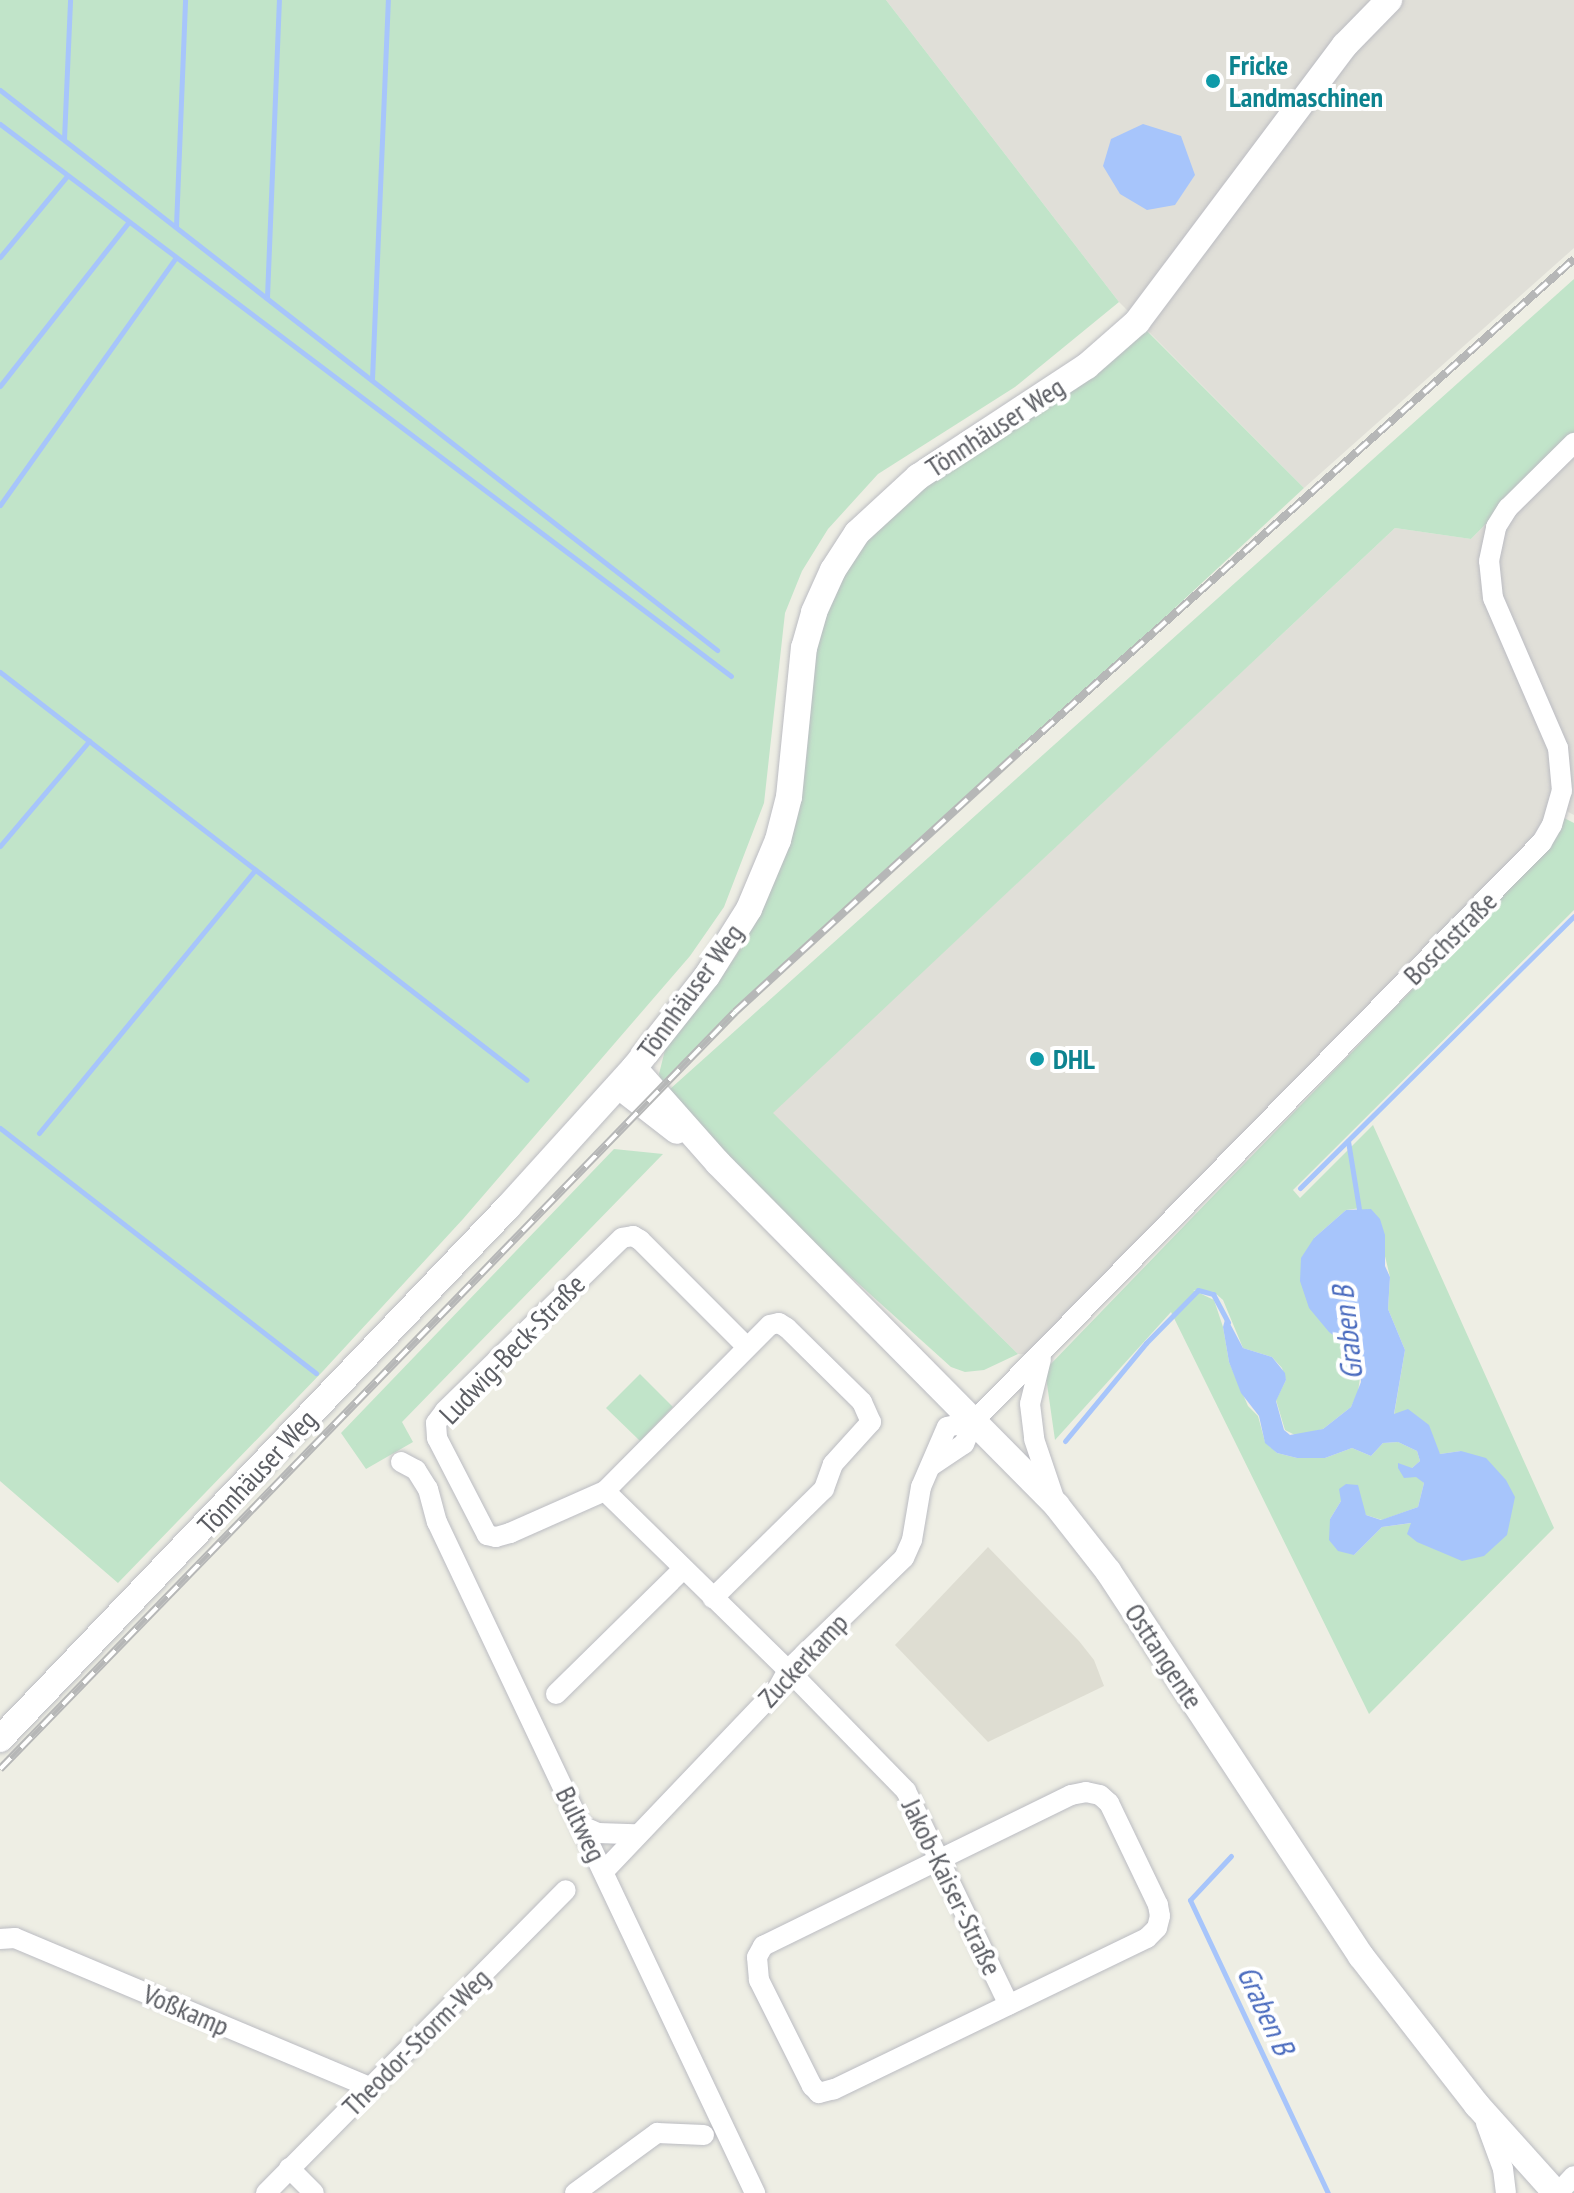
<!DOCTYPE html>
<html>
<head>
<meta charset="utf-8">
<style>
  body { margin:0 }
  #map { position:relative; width:1574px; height:2193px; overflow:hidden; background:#eeeee4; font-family:"PT Sans Narrow",sans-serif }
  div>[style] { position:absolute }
  .industrial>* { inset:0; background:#e0dfd8 }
  .education>* { inset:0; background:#deddd2 }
  .green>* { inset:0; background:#c1e4c9 }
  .water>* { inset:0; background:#a7c5fb }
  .stream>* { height:5px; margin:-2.5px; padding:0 2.5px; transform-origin:2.5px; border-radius:2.5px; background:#a7c5fb }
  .roads { filter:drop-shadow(0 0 2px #bbbcc2) drop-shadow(0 0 2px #bbbcc2) }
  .minor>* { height:20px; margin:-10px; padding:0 10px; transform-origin:10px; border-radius:10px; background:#fff }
  .secondary>* { height:26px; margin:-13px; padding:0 13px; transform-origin:13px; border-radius:13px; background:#fff }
  .rail>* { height:8px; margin-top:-4px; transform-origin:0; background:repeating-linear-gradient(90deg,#fff 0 15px,#b6b7b7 0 30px); box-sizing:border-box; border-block:2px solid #b6b7b7 }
  .dots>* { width:22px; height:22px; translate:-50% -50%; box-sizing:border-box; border:4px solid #fff; border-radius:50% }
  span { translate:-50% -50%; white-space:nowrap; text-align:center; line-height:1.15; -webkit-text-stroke:8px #fff; paint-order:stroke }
  .culture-label { font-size:28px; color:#0d838f; font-weight:700 }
  .left { translate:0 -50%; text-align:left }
  .street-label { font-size:28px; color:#5c5e64 }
  .water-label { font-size:30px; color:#4a6bbe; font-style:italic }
</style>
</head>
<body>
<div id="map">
  <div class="industrial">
    <div style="clip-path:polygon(886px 0,1574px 0,1574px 248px,1304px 488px,1119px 302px)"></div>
    <div style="clip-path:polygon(1574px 434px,1574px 815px,1559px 807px,1552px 825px,1042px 1355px,1018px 1354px,772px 1113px,1395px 528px,1471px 539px)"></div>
  </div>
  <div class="education">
    <div style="clip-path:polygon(988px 1547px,1079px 1641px,1094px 1660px,1104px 1686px,988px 1742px,895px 1645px)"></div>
  </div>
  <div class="green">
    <div style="clip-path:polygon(0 0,886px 0,1119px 302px,1015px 387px,878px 474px,828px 529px,802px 571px,785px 613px,764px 803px,724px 907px,690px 956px,463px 1219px,324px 1370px,118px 1583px,0 1481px)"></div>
    <div style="clip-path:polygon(1574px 279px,1574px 434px,1471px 539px,1395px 528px,773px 1113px,1018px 1354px,984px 1370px,965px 1372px,951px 1367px,779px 1212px,669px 1090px)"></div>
    <div style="clip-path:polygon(1143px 327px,1304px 488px,662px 1085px,659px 1074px,665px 1050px,736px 956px,760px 913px,811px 654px,839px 576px,896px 506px)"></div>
    <div style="clip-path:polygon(evenodd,1562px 817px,1574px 823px,1574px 910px,1293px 1190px,1300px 1198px,1373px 1125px,1554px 1528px,1369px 1714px,1171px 1312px,1055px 1440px,1045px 1370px,1549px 848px,1562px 817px,1361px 1208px,1384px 1252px,1390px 1277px,1388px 1309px,1405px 1350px,1394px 1415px,1440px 1454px,1461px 1451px,1412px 1523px,1382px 1527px,1354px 1555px,1330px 1519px,1341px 1501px,1360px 1504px,1366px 1515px,1382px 1520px,1418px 1507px,1424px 1483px,1412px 1468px,1420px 1461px,1417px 1451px,1398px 1442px,1383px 1443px,1371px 1456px,1352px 1448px,1325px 1458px,1297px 1458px,1277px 1453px,1265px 1442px,1258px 1416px,1248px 1406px,1229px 1362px,1223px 1327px,1214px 1300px,1193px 1290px,1214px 1292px,1223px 1300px,1243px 1348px,1272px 1357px,1282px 1368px,1286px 1380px,1276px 1400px,1285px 1430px,1297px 1436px,1323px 1429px,1351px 1407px,1358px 1392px,1361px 1370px,1359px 1354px,1353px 1348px,1314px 1238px,1346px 1210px,1361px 1208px)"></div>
    <div style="clip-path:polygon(614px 1149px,663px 1154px,402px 1422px,413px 1442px,366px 1469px,341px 1433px)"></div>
    <div style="clip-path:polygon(640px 1374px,673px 1407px,640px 1441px,606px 1408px)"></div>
  </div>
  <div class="water">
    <div style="clip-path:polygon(1143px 124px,1181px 136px,1195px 175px,1175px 205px,1147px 210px,1120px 194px,1103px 166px,1111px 139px)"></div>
    <div style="clip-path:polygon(1371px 1209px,1380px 1219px,1385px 1235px,1385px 1266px,1390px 1277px,1388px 1309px,1405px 1350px,1394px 1414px,1408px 1409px,1429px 1425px,1440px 1454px,1461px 1451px,1486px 1458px,1506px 1480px,1515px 1497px,1507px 1535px,1484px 1556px,1462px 1561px,1417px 1542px,1407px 1534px,1411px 1523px,1382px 1527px,1354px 1555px,1338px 1551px,1329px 1540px,1330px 1519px,1341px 1501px,1339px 1489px,1346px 1484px,1358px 1485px,1366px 1515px,1381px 1520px,1418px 1507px,1424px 1483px,1416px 1477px,1404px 1478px,1398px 1468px,1398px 1463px,1412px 1468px,1420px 1461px,1417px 1451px,1398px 1442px,1383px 1443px,1371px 1456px,1352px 1448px,1325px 1458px,1297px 1458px,1277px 1453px,1265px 1443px,1259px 1416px,1241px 1393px,1229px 1362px,1223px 1327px,1226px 1316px,1243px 1348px,1272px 1357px,1285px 1373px,1286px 1380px,1276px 1401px,1284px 1430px,1290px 1435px,1323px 1429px,1351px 1407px,1361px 1382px,1359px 1354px,1329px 1332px,1309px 1308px,1300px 1281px,1301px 1258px,1314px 1238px,1346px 1210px)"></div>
  </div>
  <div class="stream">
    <div style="left:0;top:90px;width:910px;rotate:37.99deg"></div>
    <div style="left:0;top:124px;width:916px;rotate:37.06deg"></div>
    <div style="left:64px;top:139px;width:139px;rotate:-87.5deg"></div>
    <div style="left:176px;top:226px;width:226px;rotate:-87.7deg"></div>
    <div style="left:0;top:257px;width:105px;rotate:-50.4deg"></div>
    <div style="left:267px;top:297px;width:297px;rotate:-87.7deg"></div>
    <div style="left:372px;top:379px;width:379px;rotate:-87.6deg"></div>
    <div style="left:0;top:386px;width:207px;rotate:-51.9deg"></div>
    <div style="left:0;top:505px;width:302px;rotate:-54.6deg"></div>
    <div style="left:0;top:672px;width:666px;rotate:37.75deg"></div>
    <div style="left:0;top:846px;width:138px;rotate:-49.7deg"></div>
    <div style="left:0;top:1128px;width:400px;rotate:37.8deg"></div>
    <div style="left:39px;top:1133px;width:340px;rotate:-50.6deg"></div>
    <div style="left:1348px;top:1141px;width:75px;rotate:80.8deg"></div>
    <div style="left:1300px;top:1188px;width:386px;rotate:-44.8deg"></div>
    <div style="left:1065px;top:1441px;width:127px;rotate:-50.4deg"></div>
    <div style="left:1146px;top:1343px;width:74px;rotate:-45.5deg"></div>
    <div style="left:1198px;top:1290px;width:16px;rotate:15deg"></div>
    <div style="left:1213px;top:1294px;width:32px;rotate:62deg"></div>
    <div style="left:1231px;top:1856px;width:60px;rotate:133deg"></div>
    <div style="left:1190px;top:1900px;width:324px;rotate:64.8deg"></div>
  </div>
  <div class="roads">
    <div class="minor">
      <div style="left:746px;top:1346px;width:150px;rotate:-135deg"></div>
      <div style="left:640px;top:1240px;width:8px;rotate:-150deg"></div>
      <div style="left:633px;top:1236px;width:11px;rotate:170deg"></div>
      <div style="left:622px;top:1238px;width:248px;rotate:135.7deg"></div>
      <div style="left:445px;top:1411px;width:15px;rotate:127deg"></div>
      <div style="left:436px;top:1423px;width:15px;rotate:86deg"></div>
      <div style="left:437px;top:1438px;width:109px;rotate:62.7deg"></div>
      <div style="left:487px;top:1535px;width:9px;rotate:13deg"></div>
      <div style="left:496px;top:1537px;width:15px;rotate:-16deg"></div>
      <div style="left:510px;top:1533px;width:104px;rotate:-23.9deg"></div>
      <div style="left:605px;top:1491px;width:256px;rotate:44.4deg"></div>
      <div style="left:788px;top:1670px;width:169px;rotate:45.7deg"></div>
      <div style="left:906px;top:1791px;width:237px;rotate:64.3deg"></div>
      <div style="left:1041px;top:1359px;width:46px;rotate:103.7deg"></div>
      <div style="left:1030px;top:1404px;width:35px;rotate:83deg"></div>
      <div style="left:1034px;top:1439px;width:65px;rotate:71.3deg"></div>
      <div style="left:401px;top:1462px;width:17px;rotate:28deg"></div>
      <div style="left:416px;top:1470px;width:22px;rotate:58deg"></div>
      <div style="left:428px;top:1489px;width:34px;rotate:75deg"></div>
      <div style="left:437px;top:1522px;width:743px;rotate:64.64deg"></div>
      <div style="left:931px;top:1466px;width:40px;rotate:-34deg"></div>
      <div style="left:964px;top:1444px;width:25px;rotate:-67deg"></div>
      <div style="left:974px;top:1421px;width:811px;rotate:-45.55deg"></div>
      <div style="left:1542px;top:842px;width:20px;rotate:-60deg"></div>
      <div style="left:1552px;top:825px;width:35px;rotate:-74deg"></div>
      <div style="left:1562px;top:791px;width:43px;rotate:-95.3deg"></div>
      <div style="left:1558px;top:748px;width:163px;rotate:-113.4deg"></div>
      <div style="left:1493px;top:598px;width:37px;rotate:-96deg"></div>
      <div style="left:1489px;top:561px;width:35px;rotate:-78deg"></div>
      <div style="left:1496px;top:527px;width:22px;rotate:-58deg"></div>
      <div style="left:1508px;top:508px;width:93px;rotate:-44.6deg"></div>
      <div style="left:605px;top:1491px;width:234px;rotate:-45.2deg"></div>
      <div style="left:770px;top:1325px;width:9px;rotate:-13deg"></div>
      <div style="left:779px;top:1323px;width:9px;rotate:32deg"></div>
      <div style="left:787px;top:1328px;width:105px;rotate:44.6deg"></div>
      <div style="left:862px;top:1402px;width:22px;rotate:66deg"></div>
      <div style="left:871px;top:1422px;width:57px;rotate:132.1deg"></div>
      <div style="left:833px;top:1464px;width:27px;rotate:110deg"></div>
      <div style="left:824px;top:1489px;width:156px;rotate:135.5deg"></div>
      <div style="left:556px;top:1694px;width:178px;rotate:-44.5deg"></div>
      <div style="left:1086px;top:1792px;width:14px;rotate:12deg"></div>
      <div style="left:1100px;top:1795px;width:12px;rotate:42deg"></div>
      <div style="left:1109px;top:1803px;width:113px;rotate:64.3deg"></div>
      <div style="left:1158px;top:1905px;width:11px;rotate:80deg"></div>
      <div style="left:1160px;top:1916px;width:12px;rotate:104deg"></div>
      <div style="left:1157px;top:1928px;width:14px;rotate:135deg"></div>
      <div style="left:1147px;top:1938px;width:348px;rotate:154.2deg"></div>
      <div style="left:834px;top:2089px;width:16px;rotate:165deg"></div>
      <div style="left:819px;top:2093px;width:10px;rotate:-135deg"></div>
      <div style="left:812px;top:2086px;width:119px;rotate:-116.6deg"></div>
      <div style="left:759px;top:1980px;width:23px;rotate:-95deg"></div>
      <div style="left:757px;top:1957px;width:13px;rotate:-61deg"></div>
      <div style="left:763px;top:1946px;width:343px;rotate:-26.1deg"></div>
      <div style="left:1071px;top:1795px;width:15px;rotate:-11deg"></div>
      <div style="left:584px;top:1827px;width:15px;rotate:23deg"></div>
      <div style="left:598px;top:1833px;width:37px;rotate:2deg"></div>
      <div style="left:604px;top:1871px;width:253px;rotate:-46.4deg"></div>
      <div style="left:778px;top:1688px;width:21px;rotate:-61deg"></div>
      <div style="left:788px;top:1670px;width:161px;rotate:-44deg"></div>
      <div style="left:904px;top:1558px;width:20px;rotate:-66deg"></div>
      <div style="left:912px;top:1540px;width:54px;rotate:-80.4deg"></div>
      <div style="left:921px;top:1487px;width:65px;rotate:-66.6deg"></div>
      <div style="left:947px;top:1427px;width:28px;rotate:-13deg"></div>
      <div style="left:0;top:1939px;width:15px;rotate:-4deg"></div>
      <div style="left:15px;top:1938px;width:385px;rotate:22.8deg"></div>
      <div style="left:1486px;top:2123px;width:49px;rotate:69.7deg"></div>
      <div style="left:1503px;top:2169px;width:24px;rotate:83deg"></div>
      <div style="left:289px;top:2168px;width:35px;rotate:45deg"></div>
      <div style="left:266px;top:2193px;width:426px;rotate:-45.3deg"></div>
      <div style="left:575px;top:2193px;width:102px;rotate:-36.2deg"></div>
      <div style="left:657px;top:2133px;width:47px;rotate:2.4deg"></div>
      <div style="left:1558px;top:2193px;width:23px;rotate:-47deg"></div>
    </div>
    <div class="secondary">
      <div style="left:634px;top:1068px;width:127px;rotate:48.5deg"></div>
      <div style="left:718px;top:1163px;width:482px;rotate:45.3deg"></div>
      <div style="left:1057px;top:1506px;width:83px;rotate:51.9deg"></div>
      <div style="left:1108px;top:1571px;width:461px;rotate:56.7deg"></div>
      <div style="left:1361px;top:1956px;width:189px;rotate:52.1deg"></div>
      <div style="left:1477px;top:2105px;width:118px;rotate:48.1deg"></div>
      <div style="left:619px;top:1086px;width:73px;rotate:37.8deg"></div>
      <div style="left:0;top:1739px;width:736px;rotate:-46.32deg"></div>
      <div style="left:508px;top:1207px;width:188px;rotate:-47.8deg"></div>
      <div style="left:634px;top:1068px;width:117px;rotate:-51.6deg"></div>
      <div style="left:707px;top:976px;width:79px;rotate:-57.9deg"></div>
      <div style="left:749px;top:909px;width:75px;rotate:-67.2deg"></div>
      <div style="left:778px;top:840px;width:44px;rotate:-75.7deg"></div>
      <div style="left:789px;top:797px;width:150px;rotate:-84.3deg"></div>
      <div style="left:804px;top:648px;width:37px;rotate:-74deg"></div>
      <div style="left:814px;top:612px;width:46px;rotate:-65.7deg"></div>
      <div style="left:833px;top:570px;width:44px;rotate:-57deg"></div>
      <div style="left:857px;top:533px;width:83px;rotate:-42.6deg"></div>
      <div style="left:918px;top:477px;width:202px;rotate:-33.3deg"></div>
      <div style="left:1087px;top:366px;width:67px;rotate:-41.3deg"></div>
      <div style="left:1137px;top:322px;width:346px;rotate:-53.1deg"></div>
      <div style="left:1345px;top:45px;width:63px;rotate:-45.6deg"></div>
    </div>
  </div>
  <div class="rail">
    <div style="left:0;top:1769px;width:1055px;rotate:-45.84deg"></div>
    <div style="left:735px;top:1012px;width:386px;rotate:-42.5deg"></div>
    <div style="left:1020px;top:751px;width:741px;rotate:-41.61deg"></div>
  </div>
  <div class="dots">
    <div style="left:1213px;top:81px;background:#0f9aa8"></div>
    <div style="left:1037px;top:1059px;background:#0f9aa8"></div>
  </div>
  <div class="culture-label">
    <span class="left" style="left:1229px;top:81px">Fricke<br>Landmaschinen</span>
    <span class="left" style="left:1053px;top:1059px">DHL</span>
  </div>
  <div class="street-label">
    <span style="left:995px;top:427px;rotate:-33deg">Tönnhäuser Weg</span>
    <span style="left:1450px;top:938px;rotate:-45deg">Boschstraße</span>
    <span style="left:690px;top:991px;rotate:-54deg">Tönnhäuser Weg</span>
    <span style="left:512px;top:1349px;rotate:-46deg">Ludwig-Beck-Straße</span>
    <span style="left:257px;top:1472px;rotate:-47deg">Tönnhäuser Weg</span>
    <span style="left:1164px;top:1656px;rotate:57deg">Osttangente</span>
    <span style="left:803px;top:1660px;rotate:-47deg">Zuckerkamp</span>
    <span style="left:581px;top:1824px;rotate:64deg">Bultweg</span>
    <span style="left:952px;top:1887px;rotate:64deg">Jakob-Kaiser-Straße</span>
    <span style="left:186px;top:2010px;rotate:23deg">Voßkamp</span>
    <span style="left:416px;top:2042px;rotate:-45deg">Theodor-Storm-Weg</span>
  </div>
  <div class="water-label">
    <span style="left:1347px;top:1333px;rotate:-96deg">Graben B</span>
    <span style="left:1266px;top:2010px;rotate:65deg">Graben B</span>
  </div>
</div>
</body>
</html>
